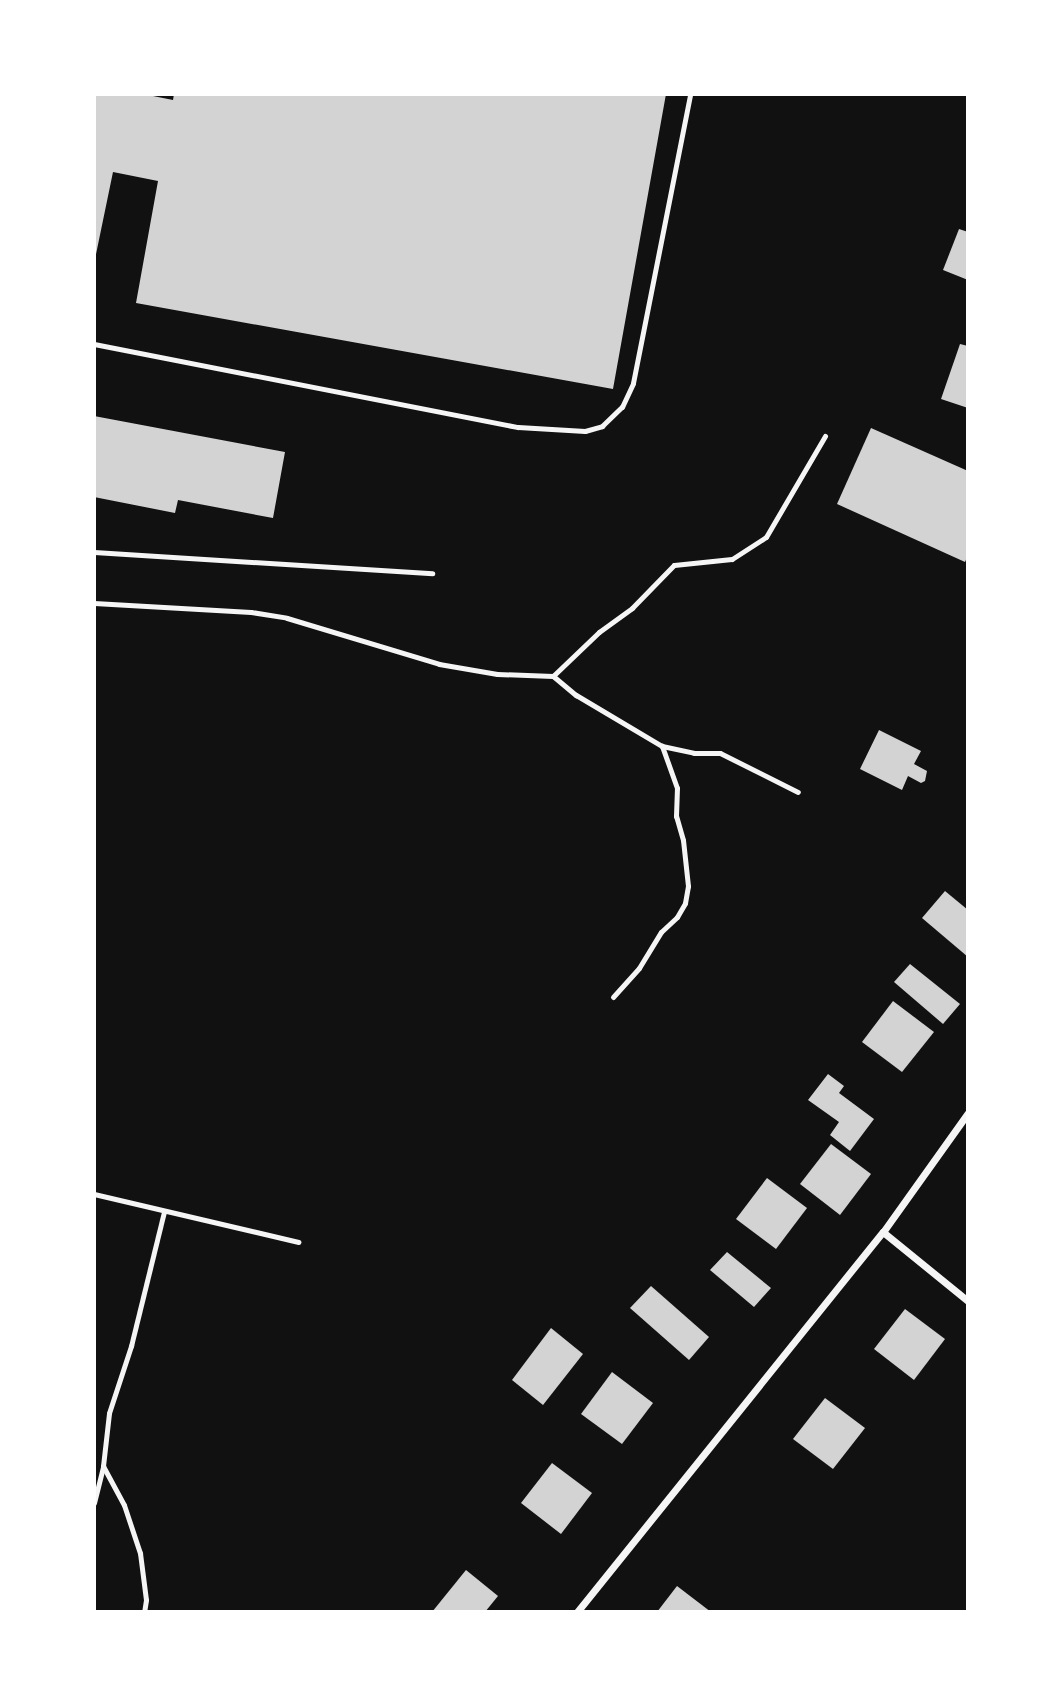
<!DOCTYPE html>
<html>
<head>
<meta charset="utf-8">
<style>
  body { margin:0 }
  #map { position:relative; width:1062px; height:1706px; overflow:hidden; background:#111; font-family:"PT Sans",sans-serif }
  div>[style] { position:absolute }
  .building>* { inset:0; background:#d3d3d3 }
  .service>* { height:5px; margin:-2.5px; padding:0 2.5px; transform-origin:2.5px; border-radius:2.5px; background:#f5f5f5 }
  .minor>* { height:7px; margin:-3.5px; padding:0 3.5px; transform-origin:3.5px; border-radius:3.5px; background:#f5f5f5 }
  span { translate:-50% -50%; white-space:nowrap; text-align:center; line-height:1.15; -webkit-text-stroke:6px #fff; paint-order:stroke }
  .frame { position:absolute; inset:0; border:96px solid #fff; pointer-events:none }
</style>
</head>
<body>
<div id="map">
  <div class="building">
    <div style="clip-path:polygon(94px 94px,143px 94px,173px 100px,174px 94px,666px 94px,613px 389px,136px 303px,158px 181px,113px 172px,94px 264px)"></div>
    <div style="clip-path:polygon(959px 229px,968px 232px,968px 280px,943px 270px)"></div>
    <div style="clip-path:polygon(960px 344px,968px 346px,968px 408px,941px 399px)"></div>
    <div style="clip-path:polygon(94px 416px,285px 452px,273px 518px,178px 500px,175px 513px,94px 497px)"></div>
    <div style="clip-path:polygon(871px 428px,968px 471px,968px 555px,965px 562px,837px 504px)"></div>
    <div style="clip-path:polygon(879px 730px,921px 751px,914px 764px,927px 771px,925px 781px,921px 783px,908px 776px,902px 790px,860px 769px)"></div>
    <div style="clip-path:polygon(945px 891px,968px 910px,968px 957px,922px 918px)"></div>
    <div style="clip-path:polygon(910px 964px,960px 1004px,943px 1024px,894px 982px)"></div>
    <div style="clip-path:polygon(893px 1001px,934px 1032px,902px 1072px,862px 1042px)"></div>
    <div style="clip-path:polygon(828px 1074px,844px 1086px,839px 1093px,874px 1119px,850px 1151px,830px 1135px,839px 1122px,808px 1100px)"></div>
    <div style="clip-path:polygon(831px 1144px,871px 1174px,840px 1215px,800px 1184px)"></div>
    <div style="clip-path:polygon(767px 1178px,807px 1208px,776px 1249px,736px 1219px)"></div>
    <div style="clip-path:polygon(727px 1252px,771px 1288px,754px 1307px,710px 1270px)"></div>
    <div style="clip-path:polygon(651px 1286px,709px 1337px,689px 1360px,630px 1308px)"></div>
    <div style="clip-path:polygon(905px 1309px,945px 1339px,914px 1380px,874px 1349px)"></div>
    <div style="clip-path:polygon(551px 1328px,583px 1354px,543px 1405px,512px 1380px)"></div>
    <div style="clip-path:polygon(612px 1372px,653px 1403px,622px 1444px,581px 1414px)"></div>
    <div style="clip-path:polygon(825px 1398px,865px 1428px,833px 1469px,793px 1439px)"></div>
    <div style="clip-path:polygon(552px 1463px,592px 1493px,561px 1534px,521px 1503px)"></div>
    <div style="clip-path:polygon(466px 1570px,498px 1596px,485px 1612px,432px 1612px)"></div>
    <div style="clip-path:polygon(677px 1586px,711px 1612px,657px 1612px)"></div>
  </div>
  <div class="service">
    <div style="left:94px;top:344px;width:432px;rotate:11.1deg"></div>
    <div style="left:518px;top:427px;width:67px;rotate:3.4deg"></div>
    <div style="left:585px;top:431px;width:18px;rotate:-16deg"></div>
    <div style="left:602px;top:426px;width:28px;rotate:-44deg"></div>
    <div style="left:622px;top:407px;width:26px;rotate:-65deg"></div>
    <div style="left:633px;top:383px;width:295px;rotate:-78.8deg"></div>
    <div style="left:94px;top:552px;width:339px;rotate:3.6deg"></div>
    <div style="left:94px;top:603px;width:157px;rotate:3.3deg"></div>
    <div style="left:251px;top:612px;width:36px;rotate:9deg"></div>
    <div style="left:287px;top:618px;width:159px;rotate:16.8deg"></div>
    <div style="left:439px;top:664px;width:59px;rotate:9.8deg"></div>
    <div style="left:497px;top:674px;width:56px;rotate:2deg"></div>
    <div style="left:553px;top:676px;width:64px;rotate:-43.7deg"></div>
    <div style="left:599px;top:632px;width:41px;rotate:-36deg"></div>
    <div style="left:632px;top:608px;width:60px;rotate:-45.7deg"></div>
    <div style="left:674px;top:565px;width:58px;rotate:-5.9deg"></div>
    <div style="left:732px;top:559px;width:40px;rotate:-32.9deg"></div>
    <div style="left:766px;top:537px;width:117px;rotate:-59.7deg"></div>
    <div style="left:553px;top:676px;width:30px;rotate:40deg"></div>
    <div style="left:576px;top:695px;width:100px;rotate:30.7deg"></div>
    <div style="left:662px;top:746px;width:33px;rotate:12deg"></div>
    <div style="left:694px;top:753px;width:26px"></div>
    <div style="left:720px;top:753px;width:87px;rotate:26.6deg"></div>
    <div style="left:613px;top:997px;width:39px;rotate:-48deg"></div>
    <div style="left:639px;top:968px;width:42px;rotate:-58.6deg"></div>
    <div style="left:661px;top:932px;width:22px;rotate:-43deg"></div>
    <div style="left:677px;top:917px;width:16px;rotate:-60deg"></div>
    <div style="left:685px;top:903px;width:17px;rotate:-80deg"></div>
    <div style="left:688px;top:886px;width:46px;rotate:-96.2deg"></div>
    <div style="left:683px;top:840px;width:25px;rotate:-106deg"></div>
    <div style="left:676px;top:816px;width:28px;rotate:-88deg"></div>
    <div style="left:677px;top:788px;width:45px;rotate:-109.7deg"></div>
    <div style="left:94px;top:1194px;width:210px;rotate:13.2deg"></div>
    <div style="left:103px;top:1466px;width:44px;rotate:61.7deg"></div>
    <div style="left:124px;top:1505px;width:51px;rotate:71.6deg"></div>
    <div style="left:140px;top:1553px;width:47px;rotate:82.7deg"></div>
    <div style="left:146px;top:1600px;width:12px;rotate:99deg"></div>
    <div style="left:94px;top:1503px;width:38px;rotate:-76deg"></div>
    <div style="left:103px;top:1466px;width:53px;rotate:-83.5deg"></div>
    <div style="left:109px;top:1413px;width:71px;rotate:-71.8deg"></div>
    <div style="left:131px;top:1346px;width:138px;rotate:-76.2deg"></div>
  </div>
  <div class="minor">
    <div style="left:883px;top:1232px;width:109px;rotate:39.1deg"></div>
    <div style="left:577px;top:1612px;width:488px;rotate:-51.2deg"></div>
    <div style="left:883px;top:1232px;width:146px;rotate:-54.5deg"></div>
  </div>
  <div class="frame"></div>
</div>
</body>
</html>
